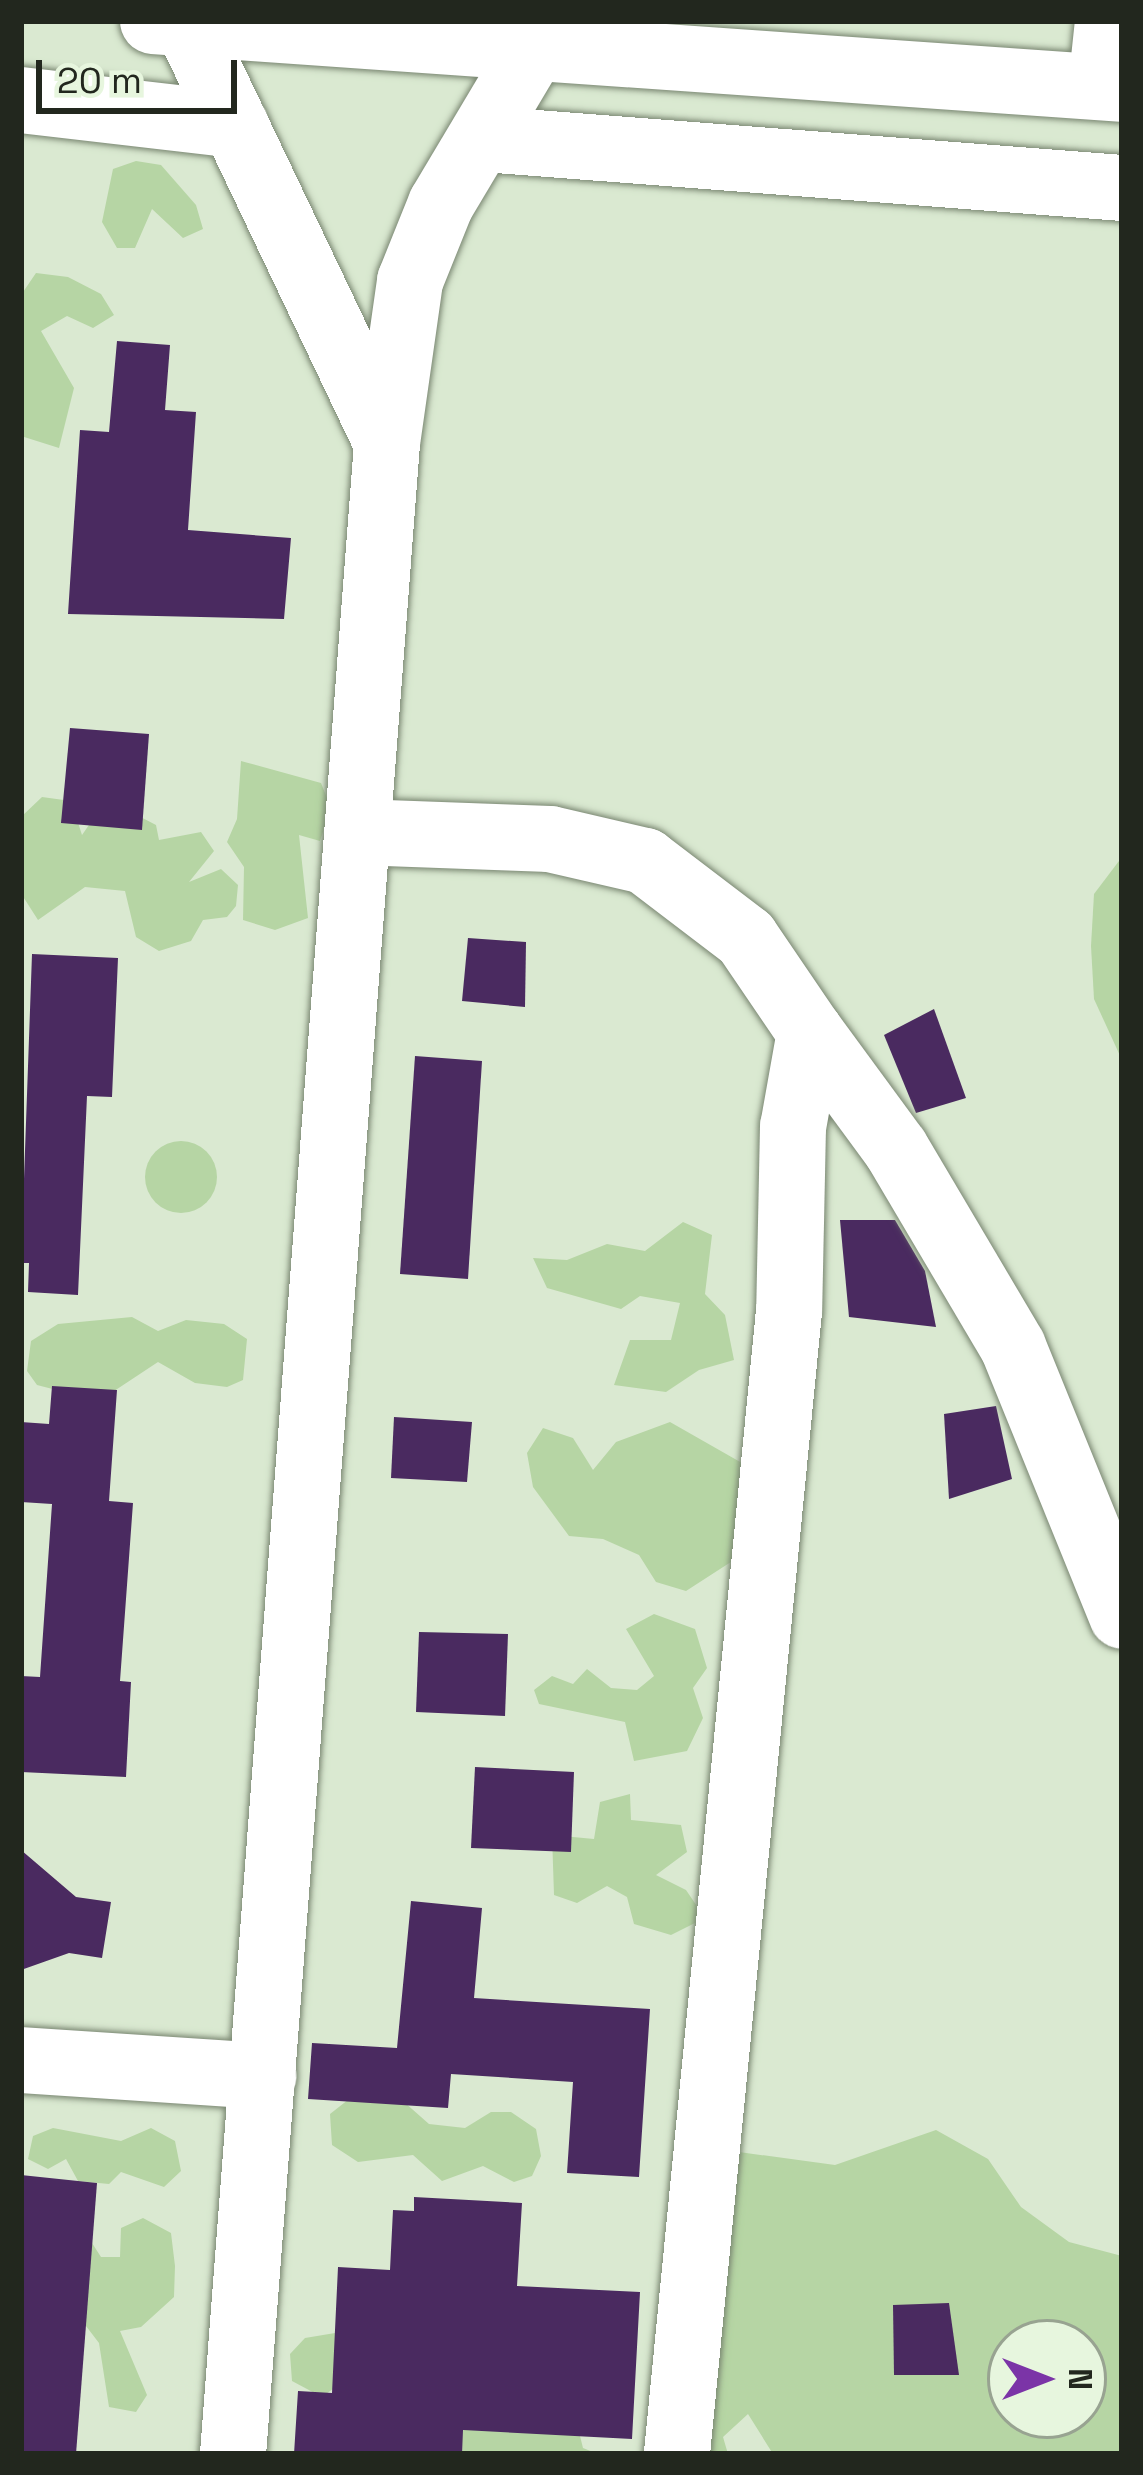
<!DOCTYPE html>
<html>
<head>
<meta charset="utf-8">
<style>
  body { margin:0 }
  #map { position:relative; width:1143px; height:2475px; overflow:hidden; background:#dae9d1; font-family:"Space Grotesk",sans-serif }
  div>[style] { position:absolute }
  .green>* { inset:0; background:#b6d5a4 }
  .round { border-radius:50% }
  .building>* { inset:0; background:#4a2a60 }
  .roads { filter:drop-shadow(0 0 3px #798671) drop-shadow(0 0 3px #798671) }
  .minor>* { height:66px; margin:-33px; padding:0 33px; transform-origin:33px; border-radius:33px; background:#fff }
  span { translate:-50% -50%; white-space:nowrap; text-align:center; line-height:1.15; -webkit-text-stroke:12px #e7f6de; paint-order:stroke }
  .frame { position:absolute; inset:0; border:24px solid #22271e; pointer-events:none }
  .north { position:absolute; left:987px; top:2319px; width:120px; height:120px; box-sizing:border-box; background:#e7f6de; border:3px solid #98a391; border-radius:50%; rotate:90deg; font-size:33px; font-weight:700; line-height:48px; text-align:center; color:#22271e }
  .north::after { content:''; display:block; margin:auto; width:42px; height:54px; background:#7b34a7; clip-path:polygon(50% 0,100% 100%,50% 72%,0 100%) }
  .scale { position:absolute; left:36px; top:60px; width:201px; height:54px; box-sizing:border-box; border:6px solid #22271e; border-top:0; padding-left:15px; font-size:36px; line-height:42px; white-space:nowrap; color:#22271e; -webkit-text-stroke:9px #e7f6de; paint-order:stroke }
</style>
</head>
<body>
<div id="map">
  <div class="green">
    <div style="clip-path:polygon(136px 161px,161px 165px,196px 205px,203px 229px,183px 238px,152px 209px,135px 248px,117px 248px,102px 222px,113px 169px)"></div>
    <div style="clip-path:polygon(36px 273px,68px 277px,101px 294px,114px 315px,93px 328px,67px 316px,41px 331px,74px 388px,59px 448px,21px 436px,21px 295px)"></div>
    <div style="clip-path:polygon(241px 761px,321px 783px,331px 808px,320px 841px,299px 835px,308px 918px,275px 930px,243px 920px,244px 867px,227px 842px,237px 819px)"></div>
    <div style="clip-path:polygon(42px 797px,71px 801px,82px 835px,98px 812px,129px 811px,156px 825px,159px 840px,201px 832px,214px 851px,189px 882px,221px 869px,238px 885px,236px 906px,227px 917px,203px 920px,191px 941px,159px 951px,136px 937px,125px 891px,85px 887px,38px 920px,22px 895px,21px 817px)"></div>
    <div style="clip-path:polygon(1122px 857px,1122px 1060px,1094px 999px,1091px 946px,1094px 894px)"></div>
    <div class="round" style="left:145px;top:1141px;width:72px;height:72px"></div>
    <div style="clip-path:polygon(683px 1222px,712px 1235px,705px 1294px,725px 1315px,734px 1360px,699px 1370px,666px 1392px,614px 1385px,630px 1340px,671px 1340px,680px 1303px,640px 1296px,621px 1309px,547px 1288px,533px 1258px,567px 1260px,607px 1244px,645px 1251px)"></div>
    <div style="clip-path:polygon(132px 1317px,158px 1331px,186px 1320px,224px 1324px,247px 1339px,243px 1380px,227px 1387px,195px 1383px,158px 1362px,99px 1401px,37px 1385px,27px 1371px,31px 1341px,58px 1324px)"></div>
    <div style="clip-path:polygon(670px 1422px,756px 1471px,734px 1560px,686px 1591px,656px 1582px,639px 1555px,603px 1539px,569px 1536px,533px 1487px,527px 1453px,543px 1428px,573px 1438px,593px 1470px,616px 1442px)"></div>
    <div style="clip-path:polygon(654px 1614px,695px 1629px,707px 1668px,693px 1688px,703px 1718px,687px 1751px,634px 1761px,625px 1722px,539px 1704px,534px 1690px,552px 1676px,573px 1684px,587px 1669px,611px 1688px,637px 1690px,654px 1676px,626px 1629px)"></div>
    <div style="clip-path:polygon(630px 1794px,631px 1820px,681px 1825px,687px 1852px,656px 1875px,686px 1890px,705px 1918px,671px 1935px,634px 1924px,627px 1897px,607px 1886px,577px 1903px,554px 1895px,552px 1835px,594px 1839px,600px 1802px)"></div>
    <div style="clip-path:polygon(358px 2092px,395px 2094px,429px 2124px,465px 2128px,491px 2112px,511px 2112px,536px 2129px,541px 2156px,532px 2176px,514px 2182px,483px 2166px,442px 2181px,413px 2155px,358px 2162px,332px 2145px,330px 2114px)"></div>
    <div style="clip-path:polygon(53px 2128px,121px 2141px,151px 2128px,175px 2141px,181px 2171px,164px 2187px,121px 2172px,109px 2184px,78px 2181px,66px 2159px,48px 2169px,28px 2159px,33px 2136px)"></div>
    <div style="clip-path:polygon(evenodd,936px 2130px,988px 2159px,1021px 2207px,1069px 2242px,1122px 2256px,1122px 2454px,773px 2454px,748px 2414px,723px 2437px,728px 2454px,695px 2454px,739px 2152px,835px 2165px,936px 2130px,1011px 2343px,1083px 2343px,1083px 2415px,1011px 2415px,1011px 2343px)"></div>
    <div style="clip-path:polygon(143px 2218px,171px 2233px,175px 2266px,174px 2297px,141px 2327px,120px 2331px,147px 2395px,136px 2412px,109px 2407px,99px 2343px,21px 2241px,92px 2243px,101px 2257px,120px 2257px,121px 2228px)"></div>
    <div style="clip-path:polygon(347px 2331px,577px 2424px,583px 2448px,598px 2454px,448px 2454px,349px 2377px,322px 2397px,292px 2381px,290px 2354px,305px 2338px)"></div>
  </div>
  <div class="building">
    <div style="clip-path:polygon(117px 341px,170px 345px,165px 410px,196px 412px,188px 530px,291px 538px,284px 619px,68px 614px,80px 430px,109px 432px)"></div>
    <div style="clip-path:polygon(70px 728px,149px 734px,142px 830px,61px 823px)"></div>
    <div style="clip-path:polygon(468px 938px,526px 942px,525px 1007px,462px 1001px)"></div>
    <div style="clip-path:polygon(32px 954px,118px 958px,112px 1097px,87px 1096px,78px 1295px,28px 1292px,29px 1263px,21px 1263px)"></div>
    <div style="clip-path:polygon(934px 1009px,966px 1098px,916px 1113px,884px 1035px)"></div>
    <div style="clip-path:polygon(415px 1056px,482px 1061px,468px 1279px,400px 1274px)"></div>
    <div style="clip-path:polygon(840px 1220px,895px 1220px,925px 1271px,936px 1327px,849px 1317px)"></div>
    <div style="clip-path:polygon(52px 1386px,117px 1390px,109px 1501px,133px 1503px,120px 1681px,131px 1682px,126px 1777px,21px 1772px,21px 1676px,40px 1677px,52px 1504px,21px 1502px,21px 1422px,49px 1424px)"></div>
    <div style="clip-path:polygon(996px 1406px,1012px 1479px,949px 1499px,944px 1414px)"></div>
    <div style="clip-path:polygon(394px 1417px,472px 1422px,467px 1482px,391px 1478px)"></div>
    <div style="clip-path:polygon(419px 1632px,508px 1634px,505px 1716px,416px 1712px)"></div>
    <div style="clip-path:polygon(475px 1767px,574px 1772px,571px 1852px,471px 1848px)"></div>
    <div style="clip-path:polygon(21px 1850px,76px 1897px,111px 1902px,102px 1958px,69px 1953px,21px 1970px)"></div>
    <div style="clip-path:polygon(411px 1901px,482px 1908px,474px 1998px,650px 2009px,639px 2177px,567px 2173px,573px 2082px,451px 2074px,448px 2108px,308px 2099px,312px 2043px,397px 2048px)"></div>
    <div style="clip-path:polygon(21px 2175px,97px 2183px,76px 2454px,21px 2454px)"></div>
    <div style="clip-path:polygon(414px 2197px,522px 2203px,517px 2286px,640px 2292px,632px 2439px,463px 2430px,462px 2454px,294px 2454px,298px 2391px,332px 2393px,338px 2267px,390px 2270px,393px 2210px,414px 2211px)"></div>
    <div style="clip-path:polygon(949px 2303px,959px 2375px,894px 2375px,893px 2305px)"></div>
  </div>
  <div class="roads">
    <div class="minor">
      <div style="left:153px;top:21px;width:971px;rotate:4.01deg"></div>
      <div style="left:187px;top:24px;width:464px;rotate:64.5deg"></div>
      <div style="left:1101px;top:87px;width:66px;rotate:-83.9deg"></div>
      <div style="left:21px;top:100px;width:216px;rotate:6.6deg"></div>
      <div style="left:484px;top:139px;width:640px;rotate:4.39deg"></div>
      <div style="left:358px;top:832px;width:192px;rotate:2.1deg"></div>
      <div style="left:550px;top:839px;width:98px;rotate:13deg"></div>
      <div style="left:645px;top:861px;width:127px;rotate:37.3deg"></div>
      <div style="left:746px;top:938px;width:114px;rotate:55.8deg"></div>
      <div style="left:810px;top:1032px;width:97px;rotate:100.1deg"></div>
      <div style="left:793px;top:1127px;width:184px;rotate:91.2deg"></div>
      <div style="left:789px;top:1311px;width:1148px;rotate:95.6deg"></div>
      <div style="left:810px;top:1032px;width:145px;rotate:53.7deg"></div>
      <div style="left:896px;top:1149px;width:230px;rotate:59.4deg"></div>
      <div style="left:1013px;top:1347px;width:290px;rotate:67.9deg"></div>
      <div style="left:21px;top:2060px;width:243px;rotate:3.8deg"></div>
      <div style="left:233px;top:2454px;width:2017px;rotate:-85.62deg"></div>
      <div style="left:387px;top:443px;width:164px;rotate:-81.9deg"></div>
      <div style="left:410px;top:281px;width:83px;rotate:-68.1deg"></div>
      <div style="left:441px;top:204px;width:213px;rotate:-59.2deg"></div>
    </div>
  </div>
  <div class="frame"></div>
  <div class="north">N</div>
  <div class="scale">20 m</div>
</div>
</body>
</html>
